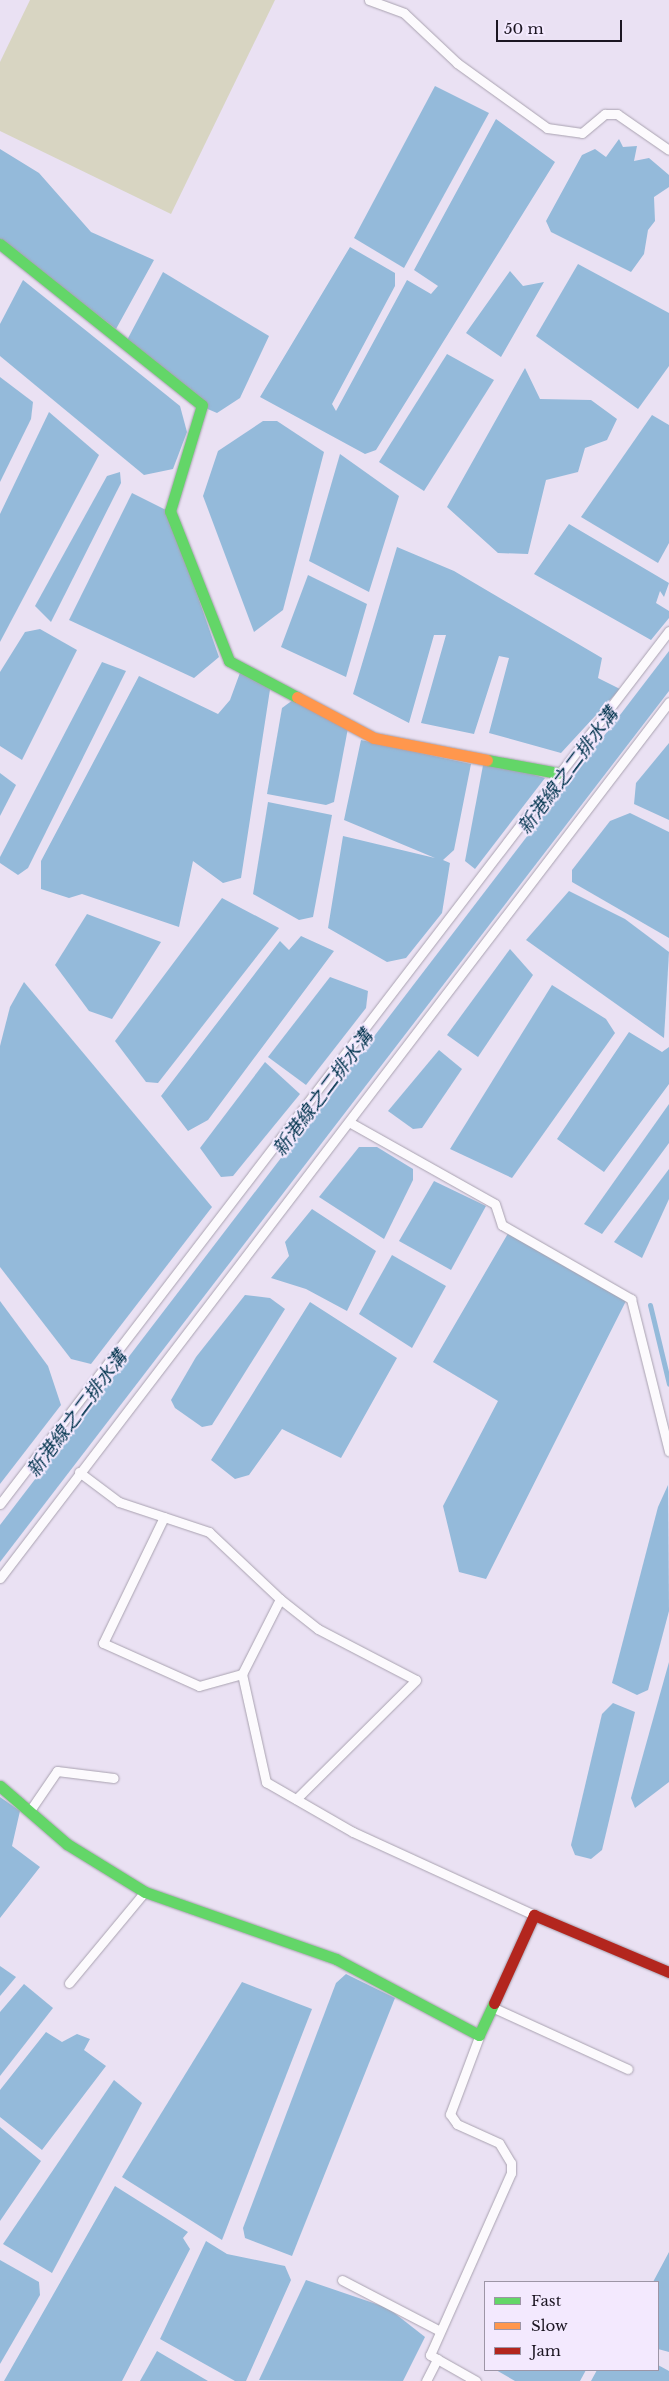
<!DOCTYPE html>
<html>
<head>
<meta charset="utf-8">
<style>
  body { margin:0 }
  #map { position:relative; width:669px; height:2381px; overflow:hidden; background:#eae1f3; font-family:"Libre Baskerville","Noto Sans TC",serif }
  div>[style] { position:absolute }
  .green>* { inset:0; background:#d8d5c2 }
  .water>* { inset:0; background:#94bada }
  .stream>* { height:5px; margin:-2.5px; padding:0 2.5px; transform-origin:2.5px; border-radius:2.5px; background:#94bada }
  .roads { filter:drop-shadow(0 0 1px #a9a2b0) drop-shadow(0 0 1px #a9a2b0) }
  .lane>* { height:9px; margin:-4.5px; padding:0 4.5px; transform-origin:4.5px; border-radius:4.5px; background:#fcfafd }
  .fast>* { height:11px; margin:-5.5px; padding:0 5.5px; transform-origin:5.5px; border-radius:5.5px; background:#63d668 }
  .slow>* { height:11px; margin:-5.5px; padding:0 5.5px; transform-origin:5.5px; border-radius:5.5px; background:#ff974d }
  .jam>* { height:11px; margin:-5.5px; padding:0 5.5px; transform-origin:5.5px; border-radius:5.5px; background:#b3261e }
  span { translate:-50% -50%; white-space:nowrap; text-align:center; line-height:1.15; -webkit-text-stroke:4px #f3e9fe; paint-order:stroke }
  .water-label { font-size:19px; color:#01334d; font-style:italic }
  .legend { position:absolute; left:484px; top:2281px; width:175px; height:90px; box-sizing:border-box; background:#f3e9fe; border:1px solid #9d95a6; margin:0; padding:6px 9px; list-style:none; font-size:15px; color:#1c1622 }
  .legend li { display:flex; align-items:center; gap:10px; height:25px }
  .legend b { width:25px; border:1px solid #9d95a6 }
  .scale { position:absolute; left:496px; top:20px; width:126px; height:22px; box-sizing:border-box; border:2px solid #1c1622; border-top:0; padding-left:6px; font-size:15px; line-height:18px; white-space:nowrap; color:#1c1622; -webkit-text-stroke:4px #f3e9fe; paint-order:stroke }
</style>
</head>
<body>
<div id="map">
  <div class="green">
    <div style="clip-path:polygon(30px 0,275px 0,171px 214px,0 131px,0 62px)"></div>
  </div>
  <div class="water">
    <div style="clip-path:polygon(435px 86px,489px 113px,404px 268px,354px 238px)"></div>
    <div style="clip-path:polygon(496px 119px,555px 162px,376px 450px,365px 454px,260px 397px,350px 247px,395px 273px,395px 286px,332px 404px,336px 411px,407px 280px,431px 294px,438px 286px,414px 270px)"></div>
    <div style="clip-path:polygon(619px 139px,623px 147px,637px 146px,634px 161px,649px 158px,669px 175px,669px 187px,654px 197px,655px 221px,648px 230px,644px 254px,631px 272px,551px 232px,546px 221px,582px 155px,595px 149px,606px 157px)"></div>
    <div style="clip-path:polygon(0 149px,39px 173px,91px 232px,154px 260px,116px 329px,0 240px)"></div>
    <div style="clip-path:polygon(578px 264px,669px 313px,669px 366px,638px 409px,536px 336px)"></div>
    <div style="clip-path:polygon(510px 271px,523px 286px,544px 282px,501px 357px,466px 333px)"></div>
    <div style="clip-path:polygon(163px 272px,269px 336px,240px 398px,217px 413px,203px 407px,126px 342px)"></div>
    <div style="clip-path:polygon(23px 280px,180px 406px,187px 432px,173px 469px,144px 475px,0 356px,0 324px)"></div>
    <div style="clip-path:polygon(447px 354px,494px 380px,424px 491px,379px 462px)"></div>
    <div style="clip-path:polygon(525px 368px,540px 399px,591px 400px,617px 419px,607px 440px,585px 448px,578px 472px,546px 480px,528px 554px,498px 553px,447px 507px)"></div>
    <div style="clip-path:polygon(0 377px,33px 402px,31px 419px,0 482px)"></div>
    <div style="clip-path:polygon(49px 412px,99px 455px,0 642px,0 514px)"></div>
    <div style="clip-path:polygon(652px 415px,669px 425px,669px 543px,658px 563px,581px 517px)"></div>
    <div style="clip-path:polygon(263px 421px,277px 421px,324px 452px,283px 610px,254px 632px,203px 496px,218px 451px)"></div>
    <div style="clip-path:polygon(340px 454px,399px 496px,369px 592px,309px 561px)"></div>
    <div style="clip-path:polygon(120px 472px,121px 483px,51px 622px,35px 606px,107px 476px)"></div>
    <div style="clip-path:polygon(132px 493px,168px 511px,219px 657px,194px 678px,69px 620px)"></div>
    <div style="clip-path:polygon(569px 524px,669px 583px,664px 597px,660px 591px,656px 603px,669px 611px,669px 618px,651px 640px,534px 574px)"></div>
    <div style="clip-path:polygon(397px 547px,454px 571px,602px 658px,598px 678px,620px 689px,561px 753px,489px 733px,509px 658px,499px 656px,474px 734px,421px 723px,446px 635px,434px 635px,409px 723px,353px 694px)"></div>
    <div style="clip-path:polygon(308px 575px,367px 604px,346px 677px,281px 647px)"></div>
    <div style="clip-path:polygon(40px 629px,77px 650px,22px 760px,0 746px,0 672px,25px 632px)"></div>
    <div style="clip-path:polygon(669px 651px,669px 691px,0 1562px,0 1525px)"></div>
    <div style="clip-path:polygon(102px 662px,126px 671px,28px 868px,18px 875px,0 863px,0 857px)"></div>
    <div style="clip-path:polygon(241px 670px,271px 683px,241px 878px,223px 883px,193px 861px,179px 927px,82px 894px,69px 898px,41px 889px,41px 861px,139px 676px,218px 714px,230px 700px)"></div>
    <div style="clip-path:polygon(297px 697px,348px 728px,334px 802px,326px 805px,267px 794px,282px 708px)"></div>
    <div style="clip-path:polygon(361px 740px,471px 764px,454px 850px,443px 860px,450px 863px,442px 913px,406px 958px,387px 962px,328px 928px,343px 836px,435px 858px,344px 820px)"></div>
    <div style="clip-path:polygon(669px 743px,669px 820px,634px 804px,636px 783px)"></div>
    <div style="clip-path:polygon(484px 760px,545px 778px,475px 869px,465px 861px)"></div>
    <div style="clip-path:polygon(0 773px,16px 785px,0 816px)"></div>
    <div style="clip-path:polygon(268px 802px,332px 815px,313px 917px,299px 920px,253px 894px)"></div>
    <div style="clip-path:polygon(630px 813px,669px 832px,669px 938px,572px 882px,572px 870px,610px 821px)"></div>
    <div style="clip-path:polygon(569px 891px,625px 919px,669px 952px,664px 1038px,526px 940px)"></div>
    <div style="clip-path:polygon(222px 898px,279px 928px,158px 1083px,146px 1082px,115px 1041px)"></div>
    <div style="clip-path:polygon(87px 914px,161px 942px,112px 1019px,89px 1011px,55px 965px)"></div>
    <div style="clip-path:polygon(301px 936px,334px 951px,208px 1120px,188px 1131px,161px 1096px,280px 941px,289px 950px)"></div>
    <div style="clip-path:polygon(510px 949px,533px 975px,478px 1057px,447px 1035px)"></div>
    <div style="clip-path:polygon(330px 977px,368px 991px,366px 1008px,306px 1085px,268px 1057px)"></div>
    <div style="clip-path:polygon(24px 982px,212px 1207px,91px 1364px,71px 1359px,0 1267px,0 1046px,10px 1007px)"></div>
    <div style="clip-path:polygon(552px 985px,606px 1019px,615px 1033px,512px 1178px,450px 1149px)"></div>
    <div style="clip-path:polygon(629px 1032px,662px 1052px,669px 1047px,669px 1084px,604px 1172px,557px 1139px)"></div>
    <div style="clip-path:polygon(439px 1050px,462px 1069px,422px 1128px,413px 1129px,388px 1111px)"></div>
    <div style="clip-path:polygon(265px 1062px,300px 1094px,233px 1176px,221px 1177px,200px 1148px)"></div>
    <div style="clip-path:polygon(669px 1104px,669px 1143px,602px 1234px,584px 1224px)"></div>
    <div style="clip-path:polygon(359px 1147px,377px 1147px,413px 1169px,413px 1180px,384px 1239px,319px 1197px)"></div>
    <div style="clip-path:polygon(669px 1169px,669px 1199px,642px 1258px,614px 1242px)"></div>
    <div style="clip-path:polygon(434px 1181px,486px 1206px,451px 1270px,399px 1241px)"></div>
    <div style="clip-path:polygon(312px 1209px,376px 1251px,347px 1311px,306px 1289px,271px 1278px,289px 1256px,285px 1242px)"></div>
    <div style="clip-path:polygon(510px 1230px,629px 1295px,486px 1579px,459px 1572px,443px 1506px,498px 1401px,433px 1362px)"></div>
    <div style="clip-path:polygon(392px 1255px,446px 1286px,412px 1348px,359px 1314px)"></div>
    <div style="clip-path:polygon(245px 1295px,270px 1298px,285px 1309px,212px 1425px,202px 1427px,175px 1408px,171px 1400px,196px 1357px)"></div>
    <div style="clip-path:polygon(0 1301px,48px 1366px,61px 1405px,0 1484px)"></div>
    <div style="clip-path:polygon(310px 1302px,397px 1358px,341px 1458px,282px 1429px,249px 1475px,235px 1479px,211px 1460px)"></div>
    <div style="clip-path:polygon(668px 1485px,669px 1611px,648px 1690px,637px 1695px,612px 1683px,658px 1507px)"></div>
    <div style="clip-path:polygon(669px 1662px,669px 1782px,635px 1808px,631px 1798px)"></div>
    <div style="clip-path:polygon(613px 1703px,635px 1712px,602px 1850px,591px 1859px,575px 1855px,571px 1845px,602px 1714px)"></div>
    <div style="clip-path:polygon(0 1797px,20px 1811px,12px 1846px,40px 1867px,0 1918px)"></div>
    <div style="clip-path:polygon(0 1966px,16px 1977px,0 1996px)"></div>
    <div style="clip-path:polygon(346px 1974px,395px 1998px,292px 2256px,245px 2238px,243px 2228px,336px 1983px)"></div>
    <div style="clip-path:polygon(242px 1982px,312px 2009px,222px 2240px,122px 2177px)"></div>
    <div style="clip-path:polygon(24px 1984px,53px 2008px,0 2076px,0 2012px)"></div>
    <div style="clip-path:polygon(46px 2032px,62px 2042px,77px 2034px,90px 2039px,84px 2050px,106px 2066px,42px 2150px,0 2117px,0 2090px)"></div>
    <div style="clip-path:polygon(114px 2080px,142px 2103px,52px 2273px,3px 2244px)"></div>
    <div style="clip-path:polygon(0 2127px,41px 2161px,0 2221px)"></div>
    <div style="clip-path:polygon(115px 2186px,188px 2232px,183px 2238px,190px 2249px,122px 2381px,4px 2381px)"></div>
    <div style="clip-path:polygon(206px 2241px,227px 2254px,285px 2266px,291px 2280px,246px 2381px,235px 2381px,160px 2339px)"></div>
    <div style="clip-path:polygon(669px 2252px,669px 2352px,658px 2349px,658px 2282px,653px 2282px)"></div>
    <div style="clip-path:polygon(0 2260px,39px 2282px,40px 2295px,0 2364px)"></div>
    <div style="clip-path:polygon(306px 2280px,388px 2308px,425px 2337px,403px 2381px,259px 2380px)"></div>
    <div style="clip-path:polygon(157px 2351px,208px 2381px,140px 2381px)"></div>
    <div style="clip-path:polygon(658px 2365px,669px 2371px,669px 2381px,591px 2381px,597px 2370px,658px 2370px)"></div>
    <div style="clip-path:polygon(496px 2370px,586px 2370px,580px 2381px,515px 2381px)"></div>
  </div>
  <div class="stream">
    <div style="left:650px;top:1305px;width:81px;rotate:76.5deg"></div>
  </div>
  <div class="roads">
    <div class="lane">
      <div style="left:369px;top:0;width:37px;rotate:20deg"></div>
      <div style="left:404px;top:13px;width:73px;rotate:43.3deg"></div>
      <div style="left:457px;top:63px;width:111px;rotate:35.8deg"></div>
      <div style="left:547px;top:128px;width:35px;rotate:8deg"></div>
      <div style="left:582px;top:133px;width:30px;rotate:-40deg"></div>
      <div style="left:605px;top:114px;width:12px"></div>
      <div style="left:617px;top:114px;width:63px;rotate:34.7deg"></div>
      <div style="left:349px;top:1122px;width:167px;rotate:29.3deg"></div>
      <div style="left:495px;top:1204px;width:22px;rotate:72deg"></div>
      <div style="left:502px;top:1225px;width:149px;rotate:29.8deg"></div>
      <div style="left:631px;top:1299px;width:157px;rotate:76deg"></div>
      <div style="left:79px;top:1472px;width:50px;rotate:36.9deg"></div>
      <div style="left:119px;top:1502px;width:95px;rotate:18.4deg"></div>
      <div style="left:209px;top:1532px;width:98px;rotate:43.3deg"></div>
      <div style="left:280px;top:1599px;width:48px;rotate:38.3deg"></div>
      <div style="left:318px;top:1629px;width:110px;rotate:27.5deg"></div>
      <div style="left:416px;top:1680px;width:169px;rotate:135.2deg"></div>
      <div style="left:0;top:1504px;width:1100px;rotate:-52.54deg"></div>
      <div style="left:164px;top:1517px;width:140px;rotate:115.8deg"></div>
      <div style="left:103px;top:1643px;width:105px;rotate:24.1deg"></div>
      <div style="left:199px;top:1686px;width:45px;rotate:-15.6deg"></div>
      <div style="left:242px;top:1674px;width:84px;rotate:-63.1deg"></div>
      <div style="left:0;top:1578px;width:1102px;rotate:-52.63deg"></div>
      <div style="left:242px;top:1674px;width:111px;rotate:77.5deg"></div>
      <div style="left:266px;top:1782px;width:100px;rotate:29.9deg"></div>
      <div style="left:353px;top:1832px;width:197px;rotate:24.6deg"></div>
      <div style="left:31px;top:1809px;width:46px;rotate:-55.6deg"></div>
      <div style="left:57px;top:1771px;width:57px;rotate:7deg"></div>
      <div style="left:69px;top:1983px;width:116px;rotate:-50.3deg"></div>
      <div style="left:494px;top:2008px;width:147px;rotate:24.5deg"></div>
      <div style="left:342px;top:2280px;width:110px;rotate:27.5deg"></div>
      <div style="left:426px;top:2381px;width:25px;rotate:-63deg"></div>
      <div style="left:476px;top:2381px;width:53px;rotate:-150.5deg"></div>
      <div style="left:430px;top:2355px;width:199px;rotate:-66deg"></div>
      <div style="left:511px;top:2173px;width:10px;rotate:-90deg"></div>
      <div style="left:511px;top:2163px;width:23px;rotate:-121deg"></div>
      <div style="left:499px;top:2143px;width:46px;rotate:-155.7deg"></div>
      <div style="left:457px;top:2124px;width:12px;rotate:-125deg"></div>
      <div style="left:450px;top:2114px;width:82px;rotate:-69.4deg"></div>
    </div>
    <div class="fast">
      <div style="left:0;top:244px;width:258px;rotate:38.6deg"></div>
      <div style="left:202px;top:405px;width:111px;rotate:106.8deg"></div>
      <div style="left:170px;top:511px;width:161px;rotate:68.5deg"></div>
      <div style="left:229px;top:661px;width:77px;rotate:27.9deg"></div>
      <div style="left:487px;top:760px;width:72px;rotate:10.4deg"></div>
      <div style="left:0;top:1786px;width:89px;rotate:40.9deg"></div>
      <div style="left:67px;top:1844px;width:92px;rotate:31.6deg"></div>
      <div style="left:145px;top:1892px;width:202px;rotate:19.3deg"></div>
      <div style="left:336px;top:1959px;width:162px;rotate:28deg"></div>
      <div style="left:479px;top:2035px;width:35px;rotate:-65deg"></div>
    </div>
    <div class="slow">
      <div style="left:297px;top:697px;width:87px;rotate:28deg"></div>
      <div style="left:374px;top:738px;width:115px;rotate:11deg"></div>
    </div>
    <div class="jam">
      <div style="left:494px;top:2003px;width:97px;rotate:-65.6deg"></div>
      <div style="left:534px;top:1915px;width:147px;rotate:22.9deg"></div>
    </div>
  </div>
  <div class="water-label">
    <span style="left:568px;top:771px;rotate:-53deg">新港線之二排水溝</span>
    <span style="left:323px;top:1093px;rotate:-53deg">新港線之二排水溝</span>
    <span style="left:77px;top:1414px;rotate:-53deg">新港線之二排水溝</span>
  </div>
  <ul class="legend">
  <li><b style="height:6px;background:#63d668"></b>Fast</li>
  <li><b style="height:6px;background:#ff974d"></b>Slow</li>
  <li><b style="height:6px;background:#b3261e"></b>Jam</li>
  </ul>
  <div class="scale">50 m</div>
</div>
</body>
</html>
